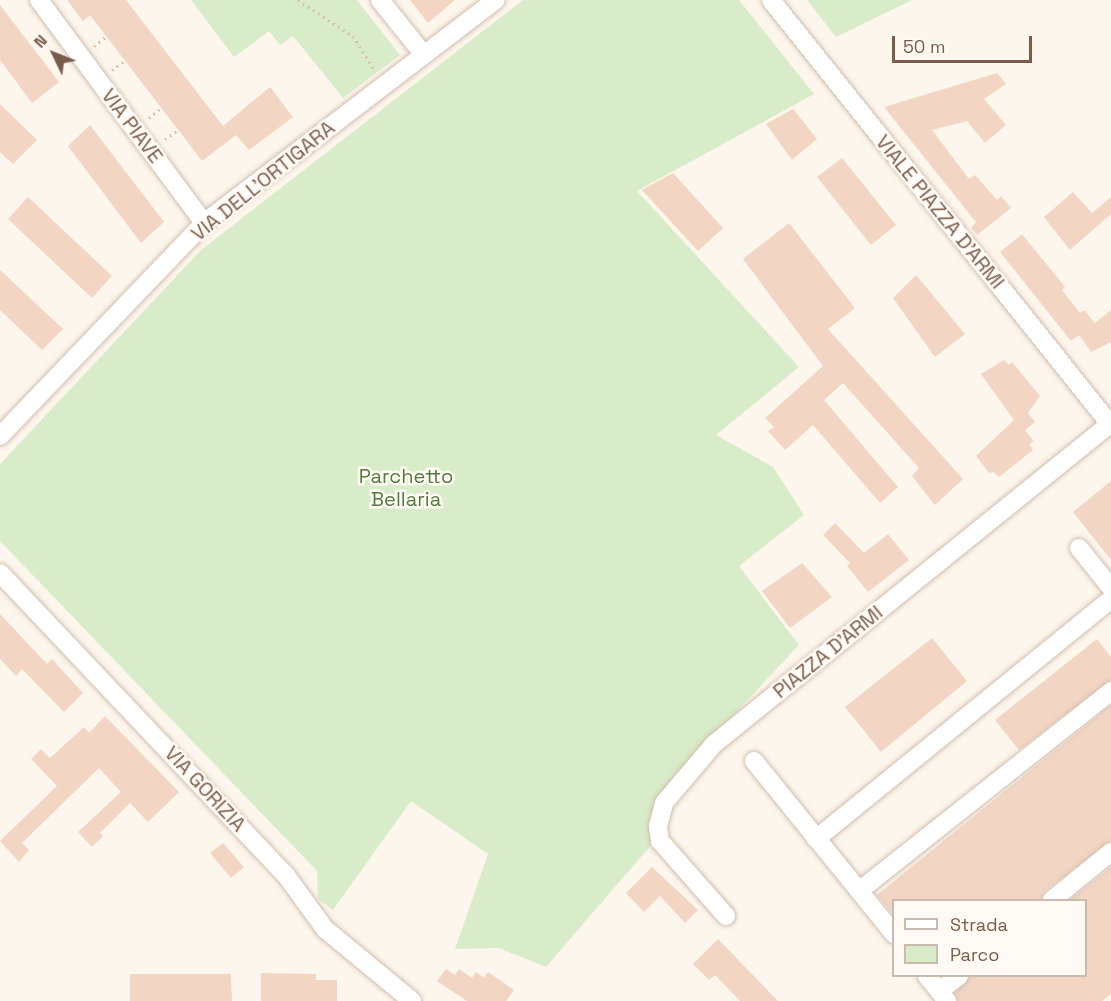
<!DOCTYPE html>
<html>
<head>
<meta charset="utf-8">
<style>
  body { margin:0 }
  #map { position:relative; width:1111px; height:1001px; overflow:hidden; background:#fdf6ec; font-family:"Space Grotesk",sans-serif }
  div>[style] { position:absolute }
  .green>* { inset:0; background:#d8ecc9 }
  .building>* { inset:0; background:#f3d5c3 }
  .path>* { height:3px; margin-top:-1.5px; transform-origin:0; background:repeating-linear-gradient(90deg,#d9b8a5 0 1.5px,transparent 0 6px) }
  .roads { filter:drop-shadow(0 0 2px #d1beb0) drop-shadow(0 0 2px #d1beb0) }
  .minor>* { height:18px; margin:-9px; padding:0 9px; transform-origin:9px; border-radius:9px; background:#fff }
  span { translate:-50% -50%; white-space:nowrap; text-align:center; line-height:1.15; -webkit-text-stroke:5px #fffaf3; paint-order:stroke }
  .street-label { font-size:20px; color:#7a5c4d }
  .park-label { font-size:20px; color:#537a41 }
  .legend { position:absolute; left:892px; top:899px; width:195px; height:78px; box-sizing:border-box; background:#fffaf3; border:2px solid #cabbb1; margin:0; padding:8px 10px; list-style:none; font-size:18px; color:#7a5c4d }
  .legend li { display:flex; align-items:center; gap:12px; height:30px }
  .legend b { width:30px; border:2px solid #cabbb1 }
  .north { position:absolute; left:24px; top:24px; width:60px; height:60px; -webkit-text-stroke:4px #fffaf3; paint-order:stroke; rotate:313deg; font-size:16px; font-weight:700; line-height:24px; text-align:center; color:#7a5c4d }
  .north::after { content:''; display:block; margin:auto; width:21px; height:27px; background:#7a5c4d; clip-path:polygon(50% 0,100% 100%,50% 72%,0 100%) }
  .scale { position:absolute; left:892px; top:36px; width:140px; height:27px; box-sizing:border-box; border:3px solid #7a5c4d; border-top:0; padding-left:8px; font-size:18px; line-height:21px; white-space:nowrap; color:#7a5c4d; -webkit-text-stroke:4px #fffaf3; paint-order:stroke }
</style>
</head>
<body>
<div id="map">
  <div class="green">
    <div style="clip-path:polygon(191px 0,357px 0,400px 55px,343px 98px,293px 36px,280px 45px,269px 31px,234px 57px)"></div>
    <div style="clip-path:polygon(523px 0,739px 0,814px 94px,637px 191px,799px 367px,716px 435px,773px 467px,804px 515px,739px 566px,799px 645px,657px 797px,649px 826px,652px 844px,546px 967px,499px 948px,455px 949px,488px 854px,411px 801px,333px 910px,318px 899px,317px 871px,0 541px,0 464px,201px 250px)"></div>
    <div style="clip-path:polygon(807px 0,912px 0,836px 37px)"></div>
  </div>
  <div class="building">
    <div style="clip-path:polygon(67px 0,126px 0,223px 126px,270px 87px,293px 117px,249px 150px,236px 135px,202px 161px,90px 15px,83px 21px)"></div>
    <div style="clip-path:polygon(410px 0,455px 0,428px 23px)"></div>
    <div style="clip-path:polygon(0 5px,59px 82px,32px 103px,0 60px)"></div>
    <div style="clip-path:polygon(997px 73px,1006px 84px,984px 99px,1006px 125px,985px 143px,967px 121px,932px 130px,969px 179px,975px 175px,997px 200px,1001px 196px,1011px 208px,977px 235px,971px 228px,976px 222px,884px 107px)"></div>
    <div style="clip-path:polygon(0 104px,37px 140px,13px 164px,0 152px)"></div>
    <div style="clip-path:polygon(793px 109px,817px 139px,792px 160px,766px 124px)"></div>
    <div style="clip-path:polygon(90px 125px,164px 222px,141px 243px,68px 146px)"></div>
    <div style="clip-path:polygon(842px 158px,896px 225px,871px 245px,817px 177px)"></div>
    <div style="clip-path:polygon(673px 173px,723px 228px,698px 251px,642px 190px)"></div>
    <div style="clip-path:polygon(1073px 192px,1092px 213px,1111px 197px,1111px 214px,1070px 250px,1044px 217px)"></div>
    <div style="clip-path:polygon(28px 197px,112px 276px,92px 298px,8px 219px)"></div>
    <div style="clip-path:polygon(789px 223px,855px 308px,828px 329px,963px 479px,935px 505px,912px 476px,919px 468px,843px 383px,824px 400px,898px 487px,880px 503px,813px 425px,785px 450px,768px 431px,774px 427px,765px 418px,823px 366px,743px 259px)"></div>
    <div style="clip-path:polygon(1022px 234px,1065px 287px,1062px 290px,1080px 313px,1084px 310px,1095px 323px,1111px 310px,1111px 342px,1091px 352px,1079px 335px,1071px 341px,1000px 252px)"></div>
    <div style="clip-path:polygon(0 270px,63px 329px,42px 350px,0 310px)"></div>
    <div style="clip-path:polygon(916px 275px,965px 334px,935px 357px,893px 298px)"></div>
    <div style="clip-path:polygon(1004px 360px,1009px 365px,1012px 362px,1040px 396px,1028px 413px,1035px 422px,1025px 430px,1034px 441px,1029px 444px,1033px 450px,999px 477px,993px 471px,990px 474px,976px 456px,1014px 420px,981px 374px)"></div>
    <div style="clip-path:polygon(1111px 481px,1111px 560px,1073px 512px)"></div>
    <div style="clip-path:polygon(835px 523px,864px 553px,888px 534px,909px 560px,868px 592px,847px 566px,850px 563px,823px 535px)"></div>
    <div style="clip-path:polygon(802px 563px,832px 597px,790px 628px,762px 591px)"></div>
    <div style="clip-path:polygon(0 614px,47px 664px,52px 659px,83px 693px,64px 712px,22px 669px,16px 676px,0 659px)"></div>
    <div style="clip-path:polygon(932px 638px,967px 681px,881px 752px,845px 707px)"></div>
    <div style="clip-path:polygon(1097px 639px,1111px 657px,1111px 680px,1019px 750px,995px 720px)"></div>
    <div style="clip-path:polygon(1111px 705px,1111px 841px,1045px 891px,1041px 900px,894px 900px,894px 915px,877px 895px)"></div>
    <div style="clip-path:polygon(105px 716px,179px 792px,148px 822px,130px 803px,100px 833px,103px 836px,92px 847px,78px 832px,121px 792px,99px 768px,22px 843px,29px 850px,19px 862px,0 841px,57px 786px,31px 759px,41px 749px,50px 758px,84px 727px,89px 733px)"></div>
    <div style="clip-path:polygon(223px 843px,244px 867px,231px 878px,210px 853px)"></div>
    <div style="clip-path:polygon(652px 867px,698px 910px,685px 923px,660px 896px,644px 912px,626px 893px)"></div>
    <div style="clip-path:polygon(1111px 867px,1111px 994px,1102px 1001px,958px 1001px,955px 993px,970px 975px,1086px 975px,1086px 900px,1069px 900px)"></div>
    <div style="clip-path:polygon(718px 939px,778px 1001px,740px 1001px,715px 975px,709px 980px,693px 964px)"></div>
    <div style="clip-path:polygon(446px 969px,455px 975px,459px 969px,472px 978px,476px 972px,484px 978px,488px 972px,514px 990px,506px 1001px,467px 1001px,437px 981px)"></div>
    <div style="clip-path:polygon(261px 973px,316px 974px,316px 980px,337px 980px,337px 1001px,261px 1001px)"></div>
    <div style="clip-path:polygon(130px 974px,231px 974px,232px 1001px,130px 1001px)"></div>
  </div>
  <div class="path">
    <div style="left:298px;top:0;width:66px;rotate:33.2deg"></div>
    <div style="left:353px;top:36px;width:40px;rotate:58deg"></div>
    <div style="left:94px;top:46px;width:15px;rotate:-37deg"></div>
    <div style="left:112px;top:70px;width:15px;rotate:-37deg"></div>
    <div style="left:149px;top:118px;width:16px;rotate:-40deg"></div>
    <div style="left:165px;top:139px;width:16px;rotate:-35deg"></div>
  </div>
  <div class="roads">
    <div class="minor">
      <div style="left:39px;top:0;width:277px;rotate:53.5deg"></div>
      <div style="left:380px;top:0;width:70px;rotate:51.3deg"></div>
      <div style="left:771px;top:0;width:543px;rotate:51.36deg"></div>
      <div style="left:0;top:436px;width:295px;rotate:-46.2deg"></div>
      <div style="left:204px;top:223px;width:367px;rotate:-37.4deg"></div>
      <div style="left:1079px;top:548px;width:51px;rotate:51.3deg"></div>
      <div style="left:0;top:573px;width:415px;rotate:46.6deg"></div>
      <div style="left:285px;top:874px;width:68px;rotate:54deg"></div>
      <div style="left:325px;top:929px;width:113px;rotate:39.6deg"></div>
      <div style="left:754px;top:761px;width:223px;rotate:51deg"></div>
      <div style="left:816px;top:839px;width:380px;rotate:-39.1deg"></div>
      <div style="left:859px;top:891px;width:322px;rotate:-38.4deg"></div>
      <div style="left:1052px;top:900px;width:76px;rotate:-39.1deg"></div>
      <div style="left:726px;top:916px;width:100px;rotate:-131.3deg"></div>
      <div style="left:660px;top:841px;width:15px;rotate:-98deg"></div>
      <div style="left:658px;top:826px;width:24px;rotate:-75deg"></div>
      <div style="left:664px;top:803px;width:77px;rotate:-49.7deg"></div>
      <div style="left:714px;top:744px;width:511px;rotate:-38.96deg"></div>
      <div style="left:927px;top:976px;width:32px;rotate:51deg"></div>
      <div style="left:939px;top:991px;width:25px;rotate:-37deg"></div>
    </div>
  </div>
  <div class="street-label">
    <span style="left:132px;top:126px;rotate:53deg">VIA PIAVE</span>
    <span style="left:263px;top:181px;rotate:-39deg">VIA DELL'ORTIGARA</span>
    <span style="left:940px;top:212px;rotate:51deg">VIALE PIAZZA D'ARMI</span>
    <span style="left:828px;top:652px;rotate:-39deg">PIAZZA D'ARMI</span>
    <span style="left:205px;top:789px;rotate:47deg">VIA GORIZIA</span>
  </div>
  <div class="park-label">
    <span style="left:406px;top:488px">Parchetto<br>Bellaria</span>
  </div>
  <ul class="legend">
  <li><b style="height:8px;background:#fff"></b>Strada</li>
  <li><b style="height:16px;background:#d8ecc9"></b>Parco</li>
  </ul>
  <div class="north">N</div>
  <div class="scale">50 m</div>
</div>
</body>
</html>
